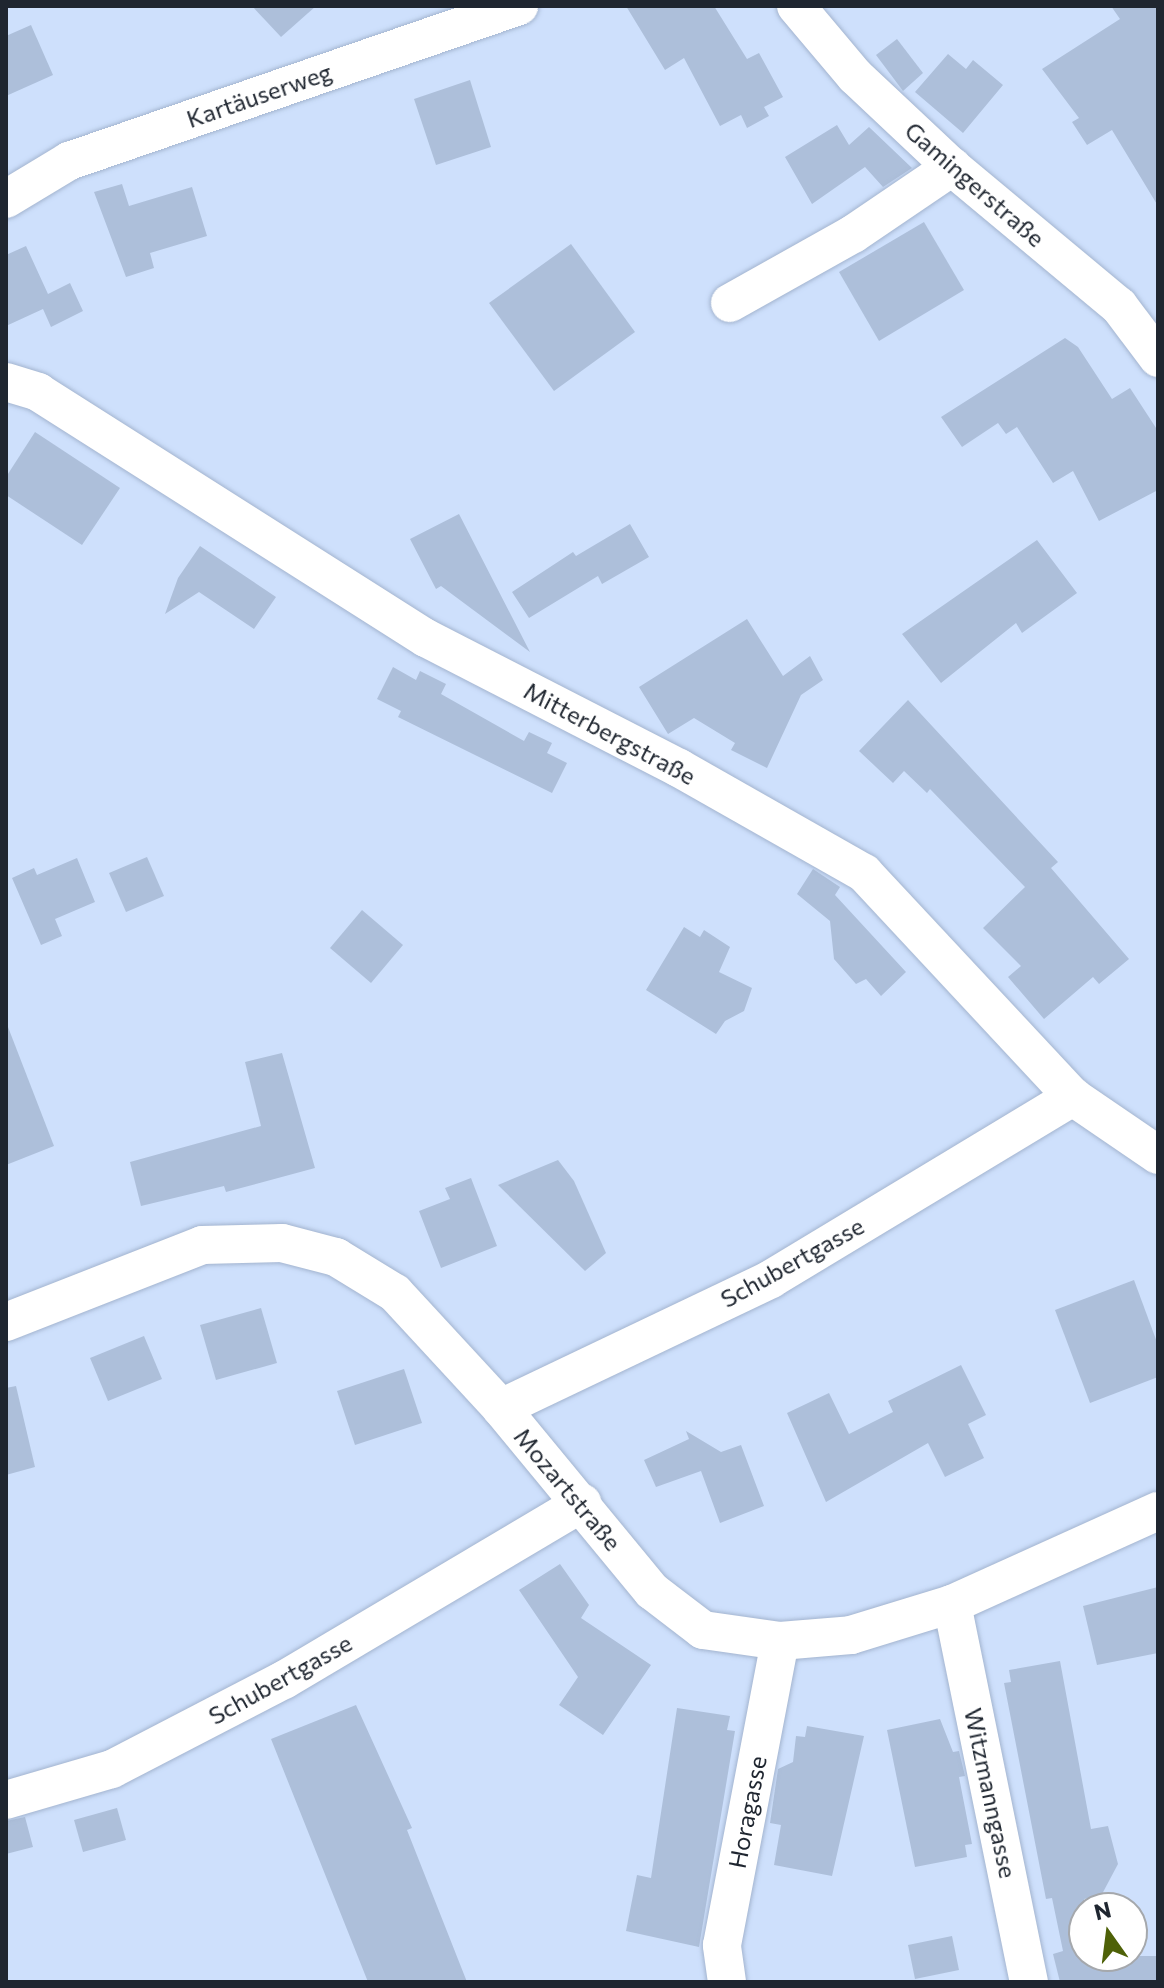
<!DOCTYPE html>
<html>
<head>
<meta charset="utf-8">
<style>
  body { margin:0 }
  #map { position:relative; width:1164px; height:1988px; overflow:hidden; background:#cee0fc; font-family:Commissioner,sans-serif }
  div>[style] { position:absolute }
  .building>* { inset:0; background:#adbfda }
  .roads { filter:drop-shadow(0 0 2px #a3b4cf) drop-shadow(0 0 2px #a3b4cf) }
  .minor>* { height:38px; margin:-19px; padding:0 19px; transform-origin:19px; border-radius:19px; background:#fff }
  span { translate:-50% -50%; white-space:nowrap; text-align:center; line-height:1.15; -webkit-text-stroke:6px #fff; paint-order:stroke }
  .street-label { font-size:24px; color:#1f2630 }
  .frame { position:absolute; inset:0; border:8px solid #1f2630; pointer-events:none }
  .north { position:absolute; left:1068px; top:1892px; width:80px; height:80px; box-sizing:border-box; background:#fff; border:2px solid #a5a8ac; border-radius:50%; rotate:346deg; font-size:22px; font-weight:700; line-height:32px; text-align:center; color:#1f2630 }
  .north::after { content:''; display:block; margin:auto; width:28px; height:36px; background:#4e6108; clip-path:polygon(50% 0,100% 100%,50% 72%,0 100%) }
</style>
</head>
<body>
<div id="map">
  <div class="building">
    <div style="clip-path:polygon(252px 6px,316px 6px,281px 37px)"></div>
    <div style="clip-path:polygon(626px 6px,714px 6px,747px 59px,759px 53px,783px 97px,764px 107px,769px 116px,747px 128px,741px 115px,720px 126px,684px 58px,665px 70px)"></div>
    <div style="clip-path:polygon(1111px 6px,1158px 6px,1158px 206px,1112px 130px,1087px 145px,1072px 122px,1079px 118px,1042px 69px,1120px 19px)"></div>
    <div style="clip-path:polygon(31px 25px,53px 75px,6px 96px,6px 36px)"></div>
    <div style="clip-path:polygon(897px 39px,923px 73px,903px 91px,876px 55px)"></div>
    <div style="clip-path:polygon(948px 54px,966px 69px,973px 60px,1003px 85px,963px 133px,915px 92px)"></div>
    <div style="clip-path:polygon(470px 80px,491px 147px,436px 165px,414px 99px)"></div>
    <div style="clip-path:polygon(837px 125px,849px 145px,869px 127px,912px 168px,883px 187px,865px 167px,812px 204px,785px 157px)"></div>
    <div style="clip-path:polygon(122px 184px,129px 206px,192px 187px,207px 236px,150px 253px,154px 268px,126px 277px,94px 192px)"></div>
    <div style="clip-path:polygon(924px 222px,964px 290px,879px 341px,839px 272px)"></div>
    <div style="clip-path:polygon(571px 244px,635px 332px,554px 391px,489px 303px)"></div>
    <div style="clip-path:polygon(26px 246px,48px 294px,70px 283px,83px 311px,51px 327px,43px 309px,6px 326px,6px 255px)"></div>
    <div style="clip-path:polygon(1065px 338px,1078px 347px,1112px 399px,1130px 388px,1158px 431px,1158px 490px,1099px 521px,1073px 471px,1053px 483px,1017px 427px,1006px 434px,998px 423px,962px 447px,941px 417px)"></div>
    <div style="clip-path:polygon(35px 432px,120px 488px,82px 545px,6px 495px,6px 477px)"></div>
    <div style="clip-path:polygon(459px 514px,530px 652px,441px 586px,436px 589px,410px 539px)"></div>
    <div style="clip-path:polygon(630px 524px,649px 557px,602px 584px,598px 576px,529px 618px,512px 592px,573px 552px,576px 556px)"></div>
    <div style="clip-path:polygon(1037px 540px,1077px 593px,1022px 633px,1016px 623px,941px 683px,902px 634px)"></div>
    <div style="clip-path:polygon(200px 546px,276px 597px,254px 629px,199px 592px,165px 614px,178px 578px)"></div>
    <div style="clip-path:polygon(747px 619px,783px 676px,810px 656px,823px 680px,801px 695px,767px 768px,731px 750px,735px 743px,694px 718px,668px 734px,639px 687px)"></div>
    <div style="clip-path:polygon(393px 667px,416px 680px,420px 671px,446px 684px,441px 694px,524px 741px,529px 732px,552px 743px,547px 753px,567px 763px,552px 793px,398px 717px,401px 711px,377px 699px)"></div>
    <div style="clip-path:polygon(908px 700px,1058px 862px,1051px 868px,1129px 959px,1099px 984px,1093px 977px,1044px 1019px,1008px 977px,1021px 966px,983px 928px,1025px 887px,930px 789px,927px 793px,904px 771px,893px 783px,859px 751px)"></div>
    <div style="clip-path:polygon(147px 857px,164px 896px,126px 912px,109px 873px)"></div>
    <div style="clip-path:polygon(77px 858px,95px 902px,55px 919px,62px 936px,41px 945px,12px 878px,34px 868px,37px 875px)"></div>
    <div style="clip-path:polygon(813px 869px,840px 887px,835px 895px,906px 972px,881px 996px,866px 979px,856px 984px,834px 959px,830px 921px,797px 894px)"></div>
    <div style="clip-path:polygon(362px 910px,403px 945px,371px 983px,330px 948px)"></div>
    <div style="clip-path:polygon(684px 927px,700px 937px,704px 930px,730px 947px,719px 972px,752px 988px,744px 1011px,725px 1021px,716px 1034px,646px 990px)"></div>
    <div style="clip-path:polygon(8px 1027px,54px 1146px,6px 1165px,6px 1028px)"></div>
    <div style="clip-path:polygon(282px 1053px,315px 1168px,226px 1192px,224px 1186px,141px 1206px,130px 1162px,261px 1126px,245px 1062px)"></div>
    <div style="clip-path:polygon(558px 1160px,574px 1181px,606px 1253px,585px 1271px,498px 1185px)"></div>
    <div style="clip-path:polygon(471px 1178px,497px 1246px,441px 1268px,419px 1211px,450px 1199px,445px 1188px)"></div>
    <div style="clip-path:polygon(1134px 1280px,1158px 1345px,1158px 1377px,1090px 1403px,1055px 1310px)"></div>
    <div style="clip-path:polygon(261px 1308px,277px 1363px,216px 1380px,200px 1325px)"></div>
    <div style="clip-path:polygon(144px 1336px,162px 1379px,108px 1401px,90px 1358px)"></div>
    <div style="clip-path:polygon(961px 1365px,986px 1415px,968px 1424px,984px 1458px,945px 1477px,928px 1443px,826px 1502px,787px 1413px,829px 1393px,849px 1434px,893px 1412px,888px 1401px)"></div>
    <div style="clip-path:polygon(404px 1369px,422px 1423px,355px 1445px,337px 1391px)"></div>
    <div style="clip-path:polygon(16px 1386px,35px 1467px,6px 1475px,6px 1388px)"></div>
    <div style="clip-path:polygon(686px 1431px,721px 1452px,741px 1445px,764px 1506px,720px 1523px,701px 1471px,656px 1487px,644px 1460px,689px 1439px)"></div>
    <div style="clip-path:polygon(560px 1564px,589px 1605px,581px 1618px,651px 1665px,603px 1735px,559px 1705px,578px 1677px,519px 1590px)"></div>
    <div style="clip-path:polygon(1158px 1587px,1158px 1653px,1097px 1665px,1083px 1606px)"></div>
    <div style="clip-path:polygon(1060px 1661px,1091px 1829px,1108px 1826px,1118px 1864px,1101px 1896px,1084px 1899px,1084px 1956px,1158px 1956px,1158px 1982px,1060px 1982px,1053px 1954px,1063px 1951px,1052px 1898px,1046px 1899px,1004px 1683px,1011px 1682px,1009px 1670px)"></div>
    <div style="clip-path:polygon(356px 1705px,412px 1828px,407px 1830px,467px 1982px,368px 1982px,271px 1739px)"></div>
    <div style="clip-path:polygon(677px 1708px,730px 1716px,727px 1730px,735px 1731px,699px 1947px,626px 1931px,637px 1875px,651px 1878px)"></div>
    <div style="clip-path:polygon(940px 1719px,953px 1752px,959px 1751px,965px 1776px,959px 1777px,972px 1844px,965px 1845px,967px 1857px,915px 1867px,887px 1730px)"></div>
    <div style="clip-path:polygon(807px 1726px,864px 1736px,832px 1876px,774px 1865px,781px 1825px,770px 1823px,778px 1769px,793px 1762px,796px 1736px,805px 1737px)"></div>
    <div style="clip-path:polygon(117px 1808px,126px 1840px,83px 1852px,74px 1820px)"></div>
    <div style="clip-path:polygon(25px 1817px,33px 1847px,6px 1854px,6px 1821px)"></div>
    <div style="clip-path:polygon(952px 1936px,959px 1970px,915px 1979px,908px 1945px)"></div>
  </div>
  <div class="roads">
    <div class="minor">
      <div style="left:796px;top:6px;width:92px;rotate:49.9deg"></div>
      <div style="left:855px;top:76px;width:133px;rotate:43.2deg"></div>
      <div style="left:952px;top:167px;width:217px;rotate:39.8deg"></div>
      <div style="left:1119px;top:306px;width:65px;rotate:53.1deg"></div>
      <div style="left:6px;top:199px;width:74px;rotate:-31.1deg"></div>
      <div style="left:69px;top:161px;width:476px;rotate:-19deg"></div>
      <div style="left:730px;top:303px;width:141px;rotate:-29.3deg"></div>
      <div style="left:853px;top:234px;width:120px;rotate:-34.1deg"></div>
      <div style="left:6px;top:382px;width:34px;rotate:17deg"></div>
      <div style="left:38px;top:392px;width:459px;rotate:32.4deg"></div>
      <div style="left:426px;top:638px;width:284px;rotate:27.2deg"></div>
      <div style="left:679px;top:768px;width:213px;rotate:29.6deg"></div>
      <div style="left:864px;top:873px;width:306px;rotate:47deg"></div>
      <div style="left:1073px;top:1097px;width:103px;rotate:34.3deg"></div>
      <div style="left:6px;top:1322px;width:211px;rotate:-21.4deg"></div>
      <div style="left:202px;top:1245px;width:80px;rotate:-1.4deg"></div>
      <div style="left:282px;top:1243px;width:56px;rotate:14.5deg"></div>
      <div style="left:336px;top:1257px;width:69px;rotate:31.4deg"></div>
      <div style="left:395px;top:1293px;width:156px;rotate:47.3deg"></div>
      <div style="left:501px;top:1408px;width:237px;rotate:50.5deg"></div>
      <div style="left:652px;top:1591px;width:64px;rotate:37.4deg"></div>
      <div style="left:703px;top:1630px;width:78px;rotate:8.1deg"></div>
      <div style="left:780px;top:1641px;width:71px;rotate:-4.8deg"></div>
      <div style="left:851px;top:1635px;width:106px;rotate:-17.1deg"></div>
      <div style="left:952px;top:1604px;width:226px;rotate:-24.3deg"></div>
      <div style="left:501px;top:1408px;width:299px;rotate:-25.5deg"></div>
      <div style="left:771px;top:1279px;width:353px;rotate:-31.1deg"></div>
      <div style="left:952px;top:1604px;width:386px;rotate:78.5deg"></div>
      <div style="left:6px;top:1800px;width:110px;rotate:-16.3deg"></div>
      <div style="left:112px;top:1769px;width:194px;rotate:-27.4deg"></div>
      <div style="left:284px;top:1680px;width:347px;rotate:-30.7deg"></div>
      <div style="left:727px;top:1982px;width:37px;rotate:-98deg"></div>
      <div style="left:722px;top:1945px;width:309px;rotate:-79.2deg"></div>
    </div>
  </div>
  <div class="street-label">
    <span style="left:259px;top:95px;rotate:-19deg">Kartäuserweg</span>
    <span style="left:975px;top:184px;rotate:41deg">Gamingerstraße</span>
    <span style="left:610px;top:733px;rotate:28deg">Mitterbergstraße</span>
    <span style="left:792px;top:1262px;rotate:-29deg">Schubertgasse</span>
    <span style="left:568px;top:1489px;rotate:50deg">Mozartstraße</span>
    <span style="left:280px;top:1679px;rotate:-29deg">Schubertgasse</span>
    <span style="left:991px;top:1793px;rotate:78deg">Witzmanngasse</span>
    <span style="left:747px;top:1812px;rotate:-79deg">Horagasse</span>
  </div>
  <div class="frame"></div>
  <div class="north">N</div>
</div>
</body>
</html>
